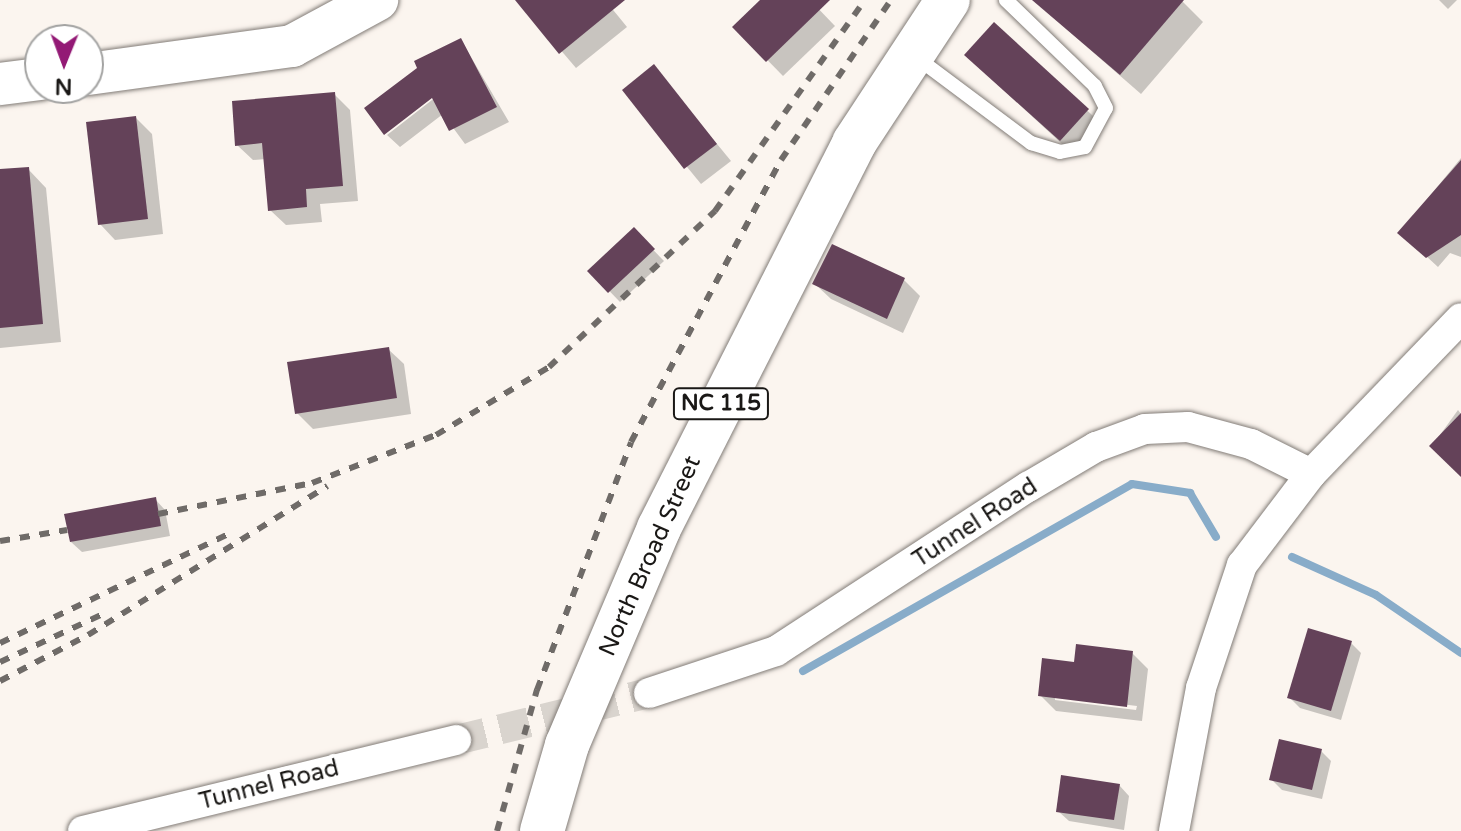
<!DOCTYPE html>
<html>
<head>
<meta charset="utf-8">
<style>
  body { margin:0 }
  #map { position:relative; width:1461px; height:831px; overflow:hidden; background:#fbf5ef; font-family:"Varela Round",sans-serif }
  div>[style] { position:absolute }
  .shadow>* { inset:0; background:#0003 }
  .stream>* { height:8px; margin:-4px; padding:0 4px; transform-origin:4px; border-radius:4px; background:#88acc9 }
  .building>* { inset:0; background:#644259 }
  .street-tunnel>* { height:30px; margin-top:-15px; transform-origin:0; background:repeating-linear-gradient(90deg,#d9d4ce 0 30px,transparent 0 45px) }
  .roads { filter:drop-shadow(0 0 2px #827c77) drop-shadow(0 0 2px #827c77) }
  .lane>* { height:14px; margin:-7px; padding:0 7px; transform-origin:7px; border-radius:7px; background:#fff }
  .street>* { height:30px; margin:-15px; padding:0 15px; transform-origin:15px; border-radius:15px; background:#fff }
  .secondary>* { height:42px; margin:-21px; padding:0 21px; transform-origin:21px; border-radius:21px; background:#fff }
  .primary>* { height:44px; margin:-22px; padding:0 22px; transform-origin:22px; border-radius:22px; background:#fff }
  .rail>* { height:6px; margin-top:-3px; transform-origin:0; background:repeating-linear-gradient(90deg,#6f6b68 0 10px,transparent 0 20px) }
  span { translate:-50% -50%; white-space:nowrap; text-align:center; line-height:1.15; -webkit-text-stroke:8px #fff; paint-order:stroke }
  .shield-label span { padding:2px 6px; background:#fff; border:2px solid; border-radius:6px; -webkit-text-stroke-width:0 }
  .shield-label { font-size:22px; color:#1a1816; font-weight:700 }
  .street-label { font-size:24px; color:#1a1816 }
  .north { position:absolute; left:24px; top:24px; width:80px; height:80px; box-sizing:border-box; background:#fff; border:2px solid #a3a3a2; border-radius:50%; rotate:181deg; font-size:22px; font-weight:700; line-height:32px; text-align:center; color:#1a1816 }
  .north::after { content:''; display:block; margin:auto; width:28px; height:36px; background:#931975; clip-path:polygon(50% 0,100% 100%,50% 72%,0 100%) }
</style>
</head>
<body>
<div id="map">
  <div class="shadow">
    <div style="clip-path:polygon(518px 0,605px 0,627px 27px,576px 68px)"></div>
    <div style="clip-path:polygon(762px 0,810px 0,835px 26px,783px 76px,735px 27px)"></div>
    <div style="clip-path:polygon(1033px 0,1181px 0,1203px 22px,1141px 94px)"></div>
    <div style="clip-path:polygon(1439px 0,1457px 0,1448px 9px)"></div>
    <div style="clip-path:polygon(994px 25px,1104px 126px,1074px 155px,982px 70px)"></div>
    <div style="clip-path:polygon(461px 40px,509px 122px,465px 144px,443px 114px,400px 147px,387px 135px,441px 93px)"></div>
    <div style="clip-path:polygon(654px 67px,731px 161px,701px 184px,624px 90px)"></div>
    <div style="clip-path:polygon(334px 94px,350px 110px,358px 201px,320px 204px,322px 222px,286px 225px,270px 210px,266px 159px,253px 160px,237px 145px)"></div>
    <div style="clip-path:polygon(136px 118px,152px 134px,163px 234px,115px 240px,100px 224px)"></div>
    <div style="clip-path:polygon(1461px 158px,1461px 257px,1450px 253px,1438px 267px,1400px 232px)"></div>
    <div style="clip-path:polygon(28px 169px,46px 188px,61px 342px,0 348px,0 171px)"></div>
    <div style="clip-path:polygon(634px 230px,664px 261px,620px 302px,590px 271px)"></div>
    <div style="clip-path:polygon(832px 246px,904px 280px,920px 296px,903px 333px,831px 299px,815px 284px)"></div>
    <div style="clip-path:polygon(388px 349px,404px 364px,411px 414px,313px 429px,297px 413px)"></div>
    <div style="clip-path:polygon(1458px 410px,1461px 414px,1461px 474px,1432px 446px)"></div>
    <div style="clip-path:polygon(155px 499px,165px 510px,170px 536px,82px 552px,71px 542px)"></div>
    <div style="clip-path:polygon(1351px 643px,1361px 653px,1341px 720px,1300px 708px,1289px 697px)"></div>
    <div style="clip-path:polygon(evenodd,1132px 653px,1148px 669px,1142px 721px,1056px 711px,1040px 695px,1076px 664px,1132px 653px,1055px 696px,1137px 706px,1136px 710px,1055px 700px,1055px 696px)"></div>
    <div style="clip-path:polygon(1321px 751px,1331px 761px,1322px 799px,1282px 790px,1271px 779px)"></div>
    <div style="clip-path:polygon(1119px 785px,1129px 796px,1124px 830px,1069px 821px,1058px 811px)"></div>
  </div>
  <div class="stream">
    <div style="left:1292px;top:557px;width:92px;rotate:24.3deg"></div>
    <div style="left:1376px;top:595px;width:103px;rotate:34.3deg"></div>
    <div style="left:803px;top:671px;width:378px;rotate:-29.6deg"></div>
    <div style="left:1132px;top:484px;width:59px;rotate:8.8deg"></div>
    <div style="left:1190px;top:493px;width:51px;rotate:59.4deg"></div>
  </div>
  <div class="building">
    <div style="clip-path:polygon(515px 0,625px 0,559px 54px)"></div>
    <div style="clip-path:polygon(760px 0,830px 0,766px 62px,732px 27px)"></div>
    <div style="clip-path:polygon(1032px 0,1184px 0,1120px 75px)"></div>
    <div style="clip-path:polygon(994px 22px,1089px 109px,1060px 141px,964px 55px)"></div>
    <div style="clip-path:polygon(461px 38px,497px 107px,449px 131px,432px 98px,384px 135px,364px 108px,417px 68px,414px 61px)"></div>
    <div style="clip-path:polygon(654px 64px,717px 144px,684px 169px,622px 90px)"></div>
    <div style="clip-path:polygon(335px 92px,343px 186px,306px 189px,307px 207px,268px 211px,262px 143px,235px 146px,232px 101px)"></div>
    <div style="clip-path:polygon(136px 116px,148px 219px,98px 225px,86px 122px)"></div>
    <div style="clip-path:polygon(1461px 160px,1461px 235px,1426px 258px,1397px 233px)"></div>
    <div style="clip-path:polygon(29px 167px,43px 324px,0 328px,0 169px)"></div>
    <div style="clip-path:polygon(634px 227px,655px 249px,608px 293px,587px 271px)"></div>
    <div style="clip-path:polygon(832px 244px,905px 278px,887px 319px,812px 284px)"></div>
    <div style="clip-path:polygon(389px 347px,397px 398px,295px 414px,287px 362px)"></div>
    <div style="clip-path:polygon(1461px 413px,1461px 477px,1429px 446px)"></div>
    <div style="clip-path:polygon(156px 497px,161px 526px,70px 542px,64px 514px)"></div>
    <div style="clip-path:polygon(1308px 628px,1352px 641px,1331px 711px,1287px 698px)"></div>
    <div style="clip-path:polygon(1076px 644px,1133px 651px,1127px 707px,1038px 696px,1042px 658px,1074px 662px)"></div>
    <div style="clip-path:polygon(1279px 739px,1322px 749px,1312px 790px,1269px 780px)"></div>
    <div style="clip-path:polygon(1061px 775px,1120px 784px,1114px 820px,1056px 812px)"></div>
  </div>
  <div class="street-tunnel">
    <div style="left:456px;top:740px;width:199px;rotate:-13.7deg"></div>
  </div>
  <div class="roads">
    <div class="lane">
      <div style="left:916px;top:57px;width:144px;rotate:36.8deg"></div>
      <div style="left:1031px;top:143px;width:30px;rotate:17deg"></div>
      <div style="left:1060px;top:152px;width:25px;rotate:-11deg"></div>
      <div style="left:1085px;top:147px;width:44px;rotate:-61.7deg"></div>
      <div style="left:1106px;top:108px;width:25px;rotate:-117deg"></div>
      <div style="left:1095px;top:86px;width:124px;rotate:-136deg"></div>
    </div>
    <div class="street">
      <div style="left:649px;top:693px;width:134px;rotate:-18.3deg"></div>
      <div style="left:776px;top:651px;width:301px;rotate:-33.1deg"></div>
      <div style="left:1028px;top:487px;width:79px;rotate:-30.5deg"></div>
      <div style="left:1096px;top:447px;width:52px;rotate:-20.2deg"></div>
      <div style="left:1145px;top:429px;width:43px;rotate:-2.7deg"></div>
      <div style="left:1188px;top:427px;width:65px;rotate:15.1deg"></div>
      <div style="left:1251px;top:444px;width:67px;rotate:26.6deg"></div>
      <div style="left:83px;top:831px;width:384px;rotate:-13.7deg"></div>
      <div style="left:1174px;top:831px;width:146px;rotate:-79.3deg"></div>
      <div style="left:1201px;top:688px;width:130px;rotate:-71.6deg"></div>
      <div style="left:1242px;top:565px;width:114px;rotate:-52.8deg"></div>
      <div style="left:1311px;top:474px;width:216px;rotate:-46.1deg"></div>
    </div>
    <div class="secondary">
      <div style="left:88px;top:74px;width:206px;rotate:-7.8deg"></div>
      <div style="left:292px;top:46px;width:97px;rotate:-28.4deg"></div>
      <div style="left:0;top:84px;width:40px;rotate:-7.1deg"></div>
    </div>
    <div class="primary">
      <div style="left:542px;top:831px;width:90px;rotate:-73.8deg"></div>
      <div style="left:567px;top:745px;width:236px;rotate:-67deg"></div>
      <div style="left:659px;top:528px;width:432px;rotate:-63.1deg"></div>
      <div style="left:854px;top:143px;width:171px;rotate:-56.7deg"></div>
    </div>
  </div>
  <div class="rail">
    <div style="left:158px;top:514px;width:157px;rotate:-11.4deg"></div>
    <div style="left:312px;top:483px;width:133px;rotate:-21.2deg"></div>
    <div style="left:436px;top:435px;width:132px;rotate:-31deg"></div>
    <div style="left:549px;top:367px;width:228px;rotate:-43.2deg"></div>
    <div style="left:715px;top:211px;width:259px;rotate:-54.6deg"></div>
    <div style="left:0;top:541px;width:68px;rotate:-9.3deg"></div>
    <div style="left:0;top:643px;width:254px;rotate:-25.5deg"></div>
    <div style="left:0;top:662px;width:118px;rotate:-25deg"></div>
    <div style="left:0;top:681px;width:99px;rotate:-27.6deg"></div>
    <div style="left:88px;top:635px;width:282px;rotate:-31.9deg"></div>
    <div style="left:497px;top:831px;width:147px;rotate:-74.2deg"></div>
    <div style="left:537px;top:690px;width:265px;rotate:-69.2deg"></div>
    <div style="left:631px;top:442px;width:319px;rotate:-62deg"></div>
    <div style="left:781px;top:160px;width:194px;rotate:-55.5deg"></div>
  </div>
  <div class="shield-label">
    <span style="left:721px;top:404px">NC 115</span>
  </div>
  <div class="street-label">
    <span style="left:975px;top:523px;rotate:-33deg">Tunnel Road</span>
    <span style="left:650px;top:556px;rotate:-66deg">North Broad Street</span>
    <span style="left:269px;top:785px;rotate:-14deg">Tunnel Road</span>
  </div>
  <div class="north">N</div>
</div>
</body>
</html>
